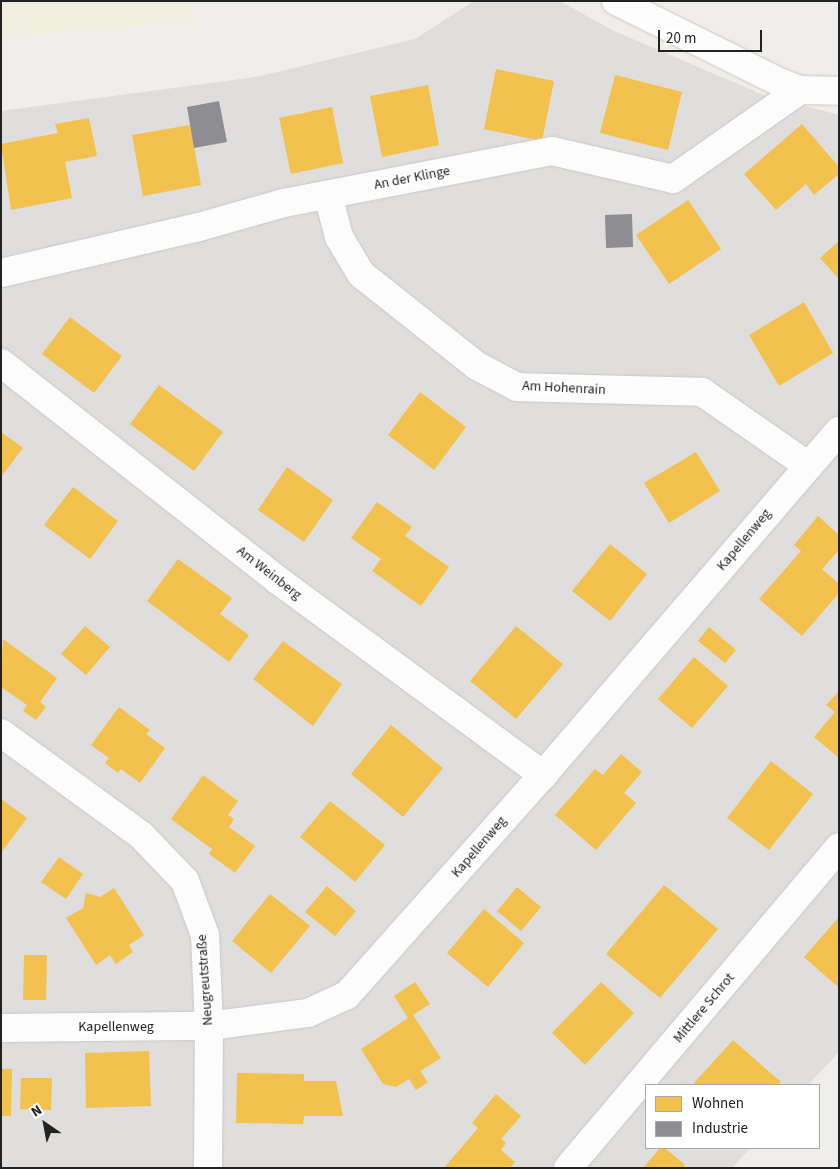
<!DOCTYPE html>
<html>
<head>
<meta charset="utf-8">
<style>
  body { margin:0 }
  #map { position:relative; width:840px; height:1169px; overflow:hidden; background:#f0eeeb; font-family:"Source Sans 3",sans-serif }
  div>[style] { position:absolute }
  .residential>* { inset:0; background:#dfdedc }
  .farmland>* { inset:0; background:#efefdf }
  .homes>* { inset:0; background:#f2c14e }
  .industry>* { inset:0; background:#8d8d92 }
  .roads { filter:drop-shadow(0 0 1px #c9c8c7) drop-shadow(0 0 1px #c9c8c7) }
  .minor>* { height:28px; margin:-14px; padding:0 14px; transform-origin:14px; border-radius:14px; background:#fdfcfc }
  span { translate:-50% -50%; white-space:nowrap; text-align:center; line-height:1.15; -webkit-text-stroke:5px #fff; paint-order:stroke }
  .street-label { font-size:14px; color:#222 }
  .frame { position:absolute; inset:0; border:2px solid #222; pointer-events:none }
  .legend { position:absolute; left:645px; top:1084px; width:175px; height:65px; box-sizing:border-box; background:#fff; border:1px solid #a7a7a7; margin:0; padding:6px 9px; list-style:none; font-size:15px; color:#222 }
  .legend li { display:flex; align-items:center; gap:10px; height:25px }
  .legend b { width:25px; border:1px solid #a7a7a7 }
  .north { position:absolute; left:20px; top:1099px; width:50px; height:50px; -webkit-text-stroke:4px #fff; paint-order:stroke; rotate:327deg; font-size:14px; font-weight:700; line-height:20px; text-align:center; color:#222 }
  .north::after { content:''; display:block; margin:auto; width:18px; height:22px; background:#222; clip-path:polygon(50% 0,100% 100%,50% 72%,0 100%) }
  .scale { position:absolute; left:658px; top:30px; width:104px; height:22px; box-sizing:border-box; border:2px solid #222; border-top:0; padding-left:6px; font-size:15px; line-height:18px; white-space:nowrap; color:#222; -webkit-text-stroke:4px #fff; paint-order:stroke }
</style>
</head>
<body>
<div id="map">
  <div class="residential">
    <div style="clip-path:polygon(474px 1px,560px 1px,612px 30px,761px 94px,839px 115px,839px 1052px,808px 1085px,646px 1085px,646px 1148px,750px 1148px,732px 1168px,1px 1168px,1px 111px,256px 77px,415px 39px)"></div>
  </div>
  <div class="farmland">
    <div style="clip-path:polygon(1px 1px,185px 1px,196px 21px,1px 37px)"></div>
  </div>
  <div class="homes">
    <div style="clip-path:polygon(496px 69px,554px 81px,542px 141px,484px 129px)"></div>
    <div style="clip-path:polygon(615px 75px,682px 92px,668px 150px,600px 133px)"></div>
    <div style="clip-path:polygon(428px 85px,439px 145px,382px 157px,370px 96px)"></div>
    <div style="clip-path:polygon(332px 107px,343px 163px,291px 174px,279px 118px)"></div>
    <div style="clip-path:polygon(89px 118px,97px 156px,65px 162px,72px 198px,11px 210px,1px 144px,58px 133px,55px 124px)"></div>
    <div style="clip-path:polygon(802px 124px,839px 167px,839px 174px,814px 195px,806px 184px,776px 210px,744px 174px)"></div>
    <div style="clip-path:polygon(190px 125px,201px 185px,143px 196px,132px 135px)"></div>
    <div style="clip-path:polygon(688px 200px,721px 249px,669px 284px,636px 235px)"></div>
    <div style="clip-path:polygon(839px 241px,839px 279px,820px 258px)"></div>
    <div style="clip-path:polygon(804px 302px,833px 353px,779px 386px,749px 335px)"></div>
    <div style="clip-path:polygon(70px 317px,122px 356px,94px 393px,42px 354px)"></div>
    <div style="clip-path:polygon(159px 385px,223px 432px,194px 471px,130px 424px)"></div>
    <div style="clip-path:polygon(420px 392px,466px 427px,434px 470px,388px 435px)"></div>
    <div style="clip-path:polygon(1px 432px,23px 448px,1px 477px)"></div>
    <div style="clip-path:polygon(696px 452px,720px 491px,669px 523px,644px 483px)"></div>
    <div style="clip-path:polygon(287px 467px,333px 500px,304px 542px,258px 510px)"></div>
    <div style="clip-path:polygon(73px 487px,118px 521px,90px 559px,44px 525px)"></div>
    <div style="clip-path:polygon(377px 502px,412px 527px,405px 536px,449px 567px,421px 606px,372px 571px,381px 559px,351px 538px)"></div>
    <div style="clip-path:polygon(818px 516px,839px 535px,839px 550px,822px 569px,839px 584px,839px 593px,802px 636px,759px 599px,801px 551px,794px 545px)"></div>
    <div style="clip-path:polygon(610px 544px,647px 574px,610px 621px,572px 591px)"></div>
    <div style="clip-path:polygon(178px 559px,232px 598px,220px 614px,249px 635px,229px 662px,147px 601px)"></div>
    <div style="clip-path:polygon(85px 626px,110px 647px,86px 675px,61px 654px)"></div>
    <div style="clip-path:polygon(516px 626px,563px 664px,516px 719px,470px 681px)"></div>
    <div style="clip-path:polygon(709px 627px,736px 650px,725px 663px,698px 641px)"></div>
    <div style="clip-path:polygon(3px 639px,57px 678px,40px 702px,46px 707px,36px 720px,23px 711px,27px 705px,1px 687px)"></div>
    <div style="clip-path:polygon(283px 641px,342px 684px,313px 726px,253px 679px)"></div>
    <div style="clip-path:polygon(694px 657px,728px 686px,692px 728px,658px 699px)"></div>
    <div style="clip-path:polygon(839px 691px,839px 758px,814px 737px,835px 712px,826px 705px)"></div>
    <div style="clip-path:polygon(119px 707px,150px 730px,146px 734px,165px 748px,140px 783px,121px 769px,118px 773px,105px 763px,109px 758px,91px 745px)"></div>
    <div style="clip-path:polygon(391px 725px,443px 768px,403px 817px,351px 774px)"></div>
    <div style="clip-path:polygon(621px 754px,642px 772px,624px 793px,636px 803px,596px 850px,555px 815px,595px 769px,603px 775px)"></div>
    <div style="clip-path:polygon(771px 761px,813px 794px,769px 850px,727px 818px)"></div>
    <div style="clip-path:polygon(203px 775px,238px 801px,228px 815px,234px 819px,229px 827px,255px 846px,235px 873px,209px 854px,212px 849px,171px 819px)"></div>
    <div style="clip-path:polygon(1px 799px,27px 818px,1px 853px)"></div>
    <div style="clip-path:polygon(330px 801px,385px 845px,355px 882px,300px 837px)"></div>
    <div style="clip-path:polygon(59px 857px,83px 874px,66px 899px,41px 882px)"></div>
    <div style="clip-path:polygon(664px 885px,718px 929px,660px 998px,606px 954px)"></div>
    <div style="clip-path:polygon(327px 886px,356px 911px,335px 936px,305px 912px)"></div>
    <div style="clip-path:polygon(517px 887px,541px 907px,521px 931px,497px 911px)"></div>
    <div style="clip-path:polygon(114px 888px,144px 935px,129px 945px,133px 952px,116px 964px,110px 955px,96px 965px,66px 918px,83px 908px,86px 893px,100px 897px)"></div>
    <div style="clip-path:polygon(270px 894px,310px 926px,271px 973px,232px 941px)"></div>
    <div style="clip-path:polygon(484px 909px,524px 943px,488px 987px,447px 953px)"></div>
    <div style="clip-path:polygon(839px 917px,839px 985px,837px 986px,804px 957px)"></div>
    <div style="clip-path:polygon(24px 955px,47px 955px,46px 1000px,23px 1000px)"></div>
    <div style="clip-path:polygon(415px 982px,430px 1004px,413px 1015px,441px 1058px,420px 1071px,428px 1082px,416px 1090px,409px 1079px,396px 1087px,383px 1084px,361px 1049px,408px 1018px,394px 996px)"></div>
    <div style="clip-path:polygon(601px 982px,634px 1013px,585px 1065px,552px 1033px)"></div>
    <div style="clip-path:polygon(733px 1040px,781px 1082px,777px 1085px,693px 1084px)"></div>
    <div style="clip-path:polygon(149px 1051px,151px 1106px,86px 1108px,85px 1053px)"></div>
    <div style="clip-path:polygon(1px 1069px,12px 1069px,11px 1116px,1px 1116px)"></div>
    <div style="clip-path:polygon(237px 1073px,304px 1074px,304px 1081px,336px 1081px,343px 1116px,304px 1116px,303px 1124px,236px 1123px)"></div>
    <div style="clip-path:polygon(21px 1078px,52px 1078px,51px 1110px,20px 1109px)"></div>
    <div style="clip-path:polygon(496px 1094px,521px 1116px,501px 1139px,506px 1143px,501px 1150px,515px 1162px,510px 1168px,444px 1168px,478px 1128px,472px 1123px)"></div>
    <div style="clip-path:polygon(660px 1148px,665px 1148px,685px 1165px,683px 1168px,643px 1168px)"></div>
  </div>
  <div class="industry">
    <div style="clip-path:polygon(219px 101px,227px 142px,194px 148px,187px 107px)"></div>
    <div style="clip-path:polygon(632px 214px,633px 247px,606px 248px,605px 215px)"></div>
  </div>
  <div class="roads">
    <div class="minor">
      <div style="left:616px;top:1px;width:184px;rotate:26.4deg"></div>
      <div style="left:781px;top:83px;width:20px;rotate:20deg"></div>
      <div style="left:800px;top:90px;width:39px;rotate:1deg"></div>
      <div style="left:328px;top:195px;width:43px;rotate:75.3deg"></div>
      <div style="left:339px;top:237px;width:43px;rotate:59.3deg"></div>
      <div style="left:361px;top:274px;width:148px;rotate:38.4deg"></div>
      <div style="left:477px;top:366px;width:45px;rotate:27.7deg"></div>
      <div style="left:517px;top:387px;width:185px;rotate:1.5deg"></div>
      <div style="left:702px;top:392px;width:128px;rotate:34.8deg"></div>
      <div style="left:1px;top:273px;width:203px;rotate:-13.1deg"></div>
      <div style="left:199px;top:227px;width:88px;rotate:-15.8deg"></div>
      <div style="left:284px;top:203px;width:273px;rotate:-11deg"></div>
      <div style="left:552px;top:151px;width:124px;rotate:13deg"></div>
      <div style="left:673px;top:179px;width:155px;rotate:-35deg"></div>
      <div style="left:1px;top:363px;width:353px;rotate:38.1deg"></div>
      <div style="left:279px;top:581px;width:328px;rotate:36.3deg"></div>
      <div style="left:1px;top:733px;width:173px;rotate:36.1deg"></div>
      <div style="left:141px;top:835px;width:64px;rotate:46.3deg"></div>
      <div style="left:185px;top:881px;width:58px;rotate:69.7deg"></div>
      <div style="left:205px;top:935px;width:91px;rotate:87.5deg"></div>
      <div style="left:209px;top:1026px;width:142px;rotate:90.4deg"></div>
      <div style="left:1px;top:1028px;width:208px;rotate:-0.6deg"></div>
      <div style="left:209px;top:1026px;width:100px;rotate:-7.5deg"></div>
      <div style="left:308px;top:1013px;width:43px;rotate:-24.8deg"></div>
      <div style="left:347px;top:995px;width:295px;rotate:-48.3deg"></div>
      <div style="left:543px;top:775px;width:454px;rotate:-49.3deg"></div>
      <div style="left:568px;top:1168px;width:420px;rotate:-49.8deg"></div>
    </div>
  </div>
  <div class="street-label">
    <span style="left:412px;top:178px;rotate:-11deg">An der Klinge</span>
    <span style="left:564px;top:388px;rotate:3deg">Am Hohenrain</span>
    <span style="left:744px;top:540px;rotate:-50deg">Kapellenweg</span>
    <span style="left:269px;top:573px;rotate:38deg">Am Weinberg</span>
    <span style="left:479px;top:847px;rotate:-49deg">Kapellenweg</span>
    <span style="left:205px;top:980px;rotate:-94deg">Neugreutstraße</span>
    <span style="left:704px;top:1008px;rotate:-50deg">Mittlere Schrot</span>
    <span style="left:116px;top:1027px">Kapellenweg</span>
  </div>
  <div class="frame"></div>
  <ul class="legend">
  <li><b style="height:14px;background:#f2c14e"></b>Wohnen</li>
  <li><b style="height:14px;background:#8d8d92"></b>Industrie</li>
  </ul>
  <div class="north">N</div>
  <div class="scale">20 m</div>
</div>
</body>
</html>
